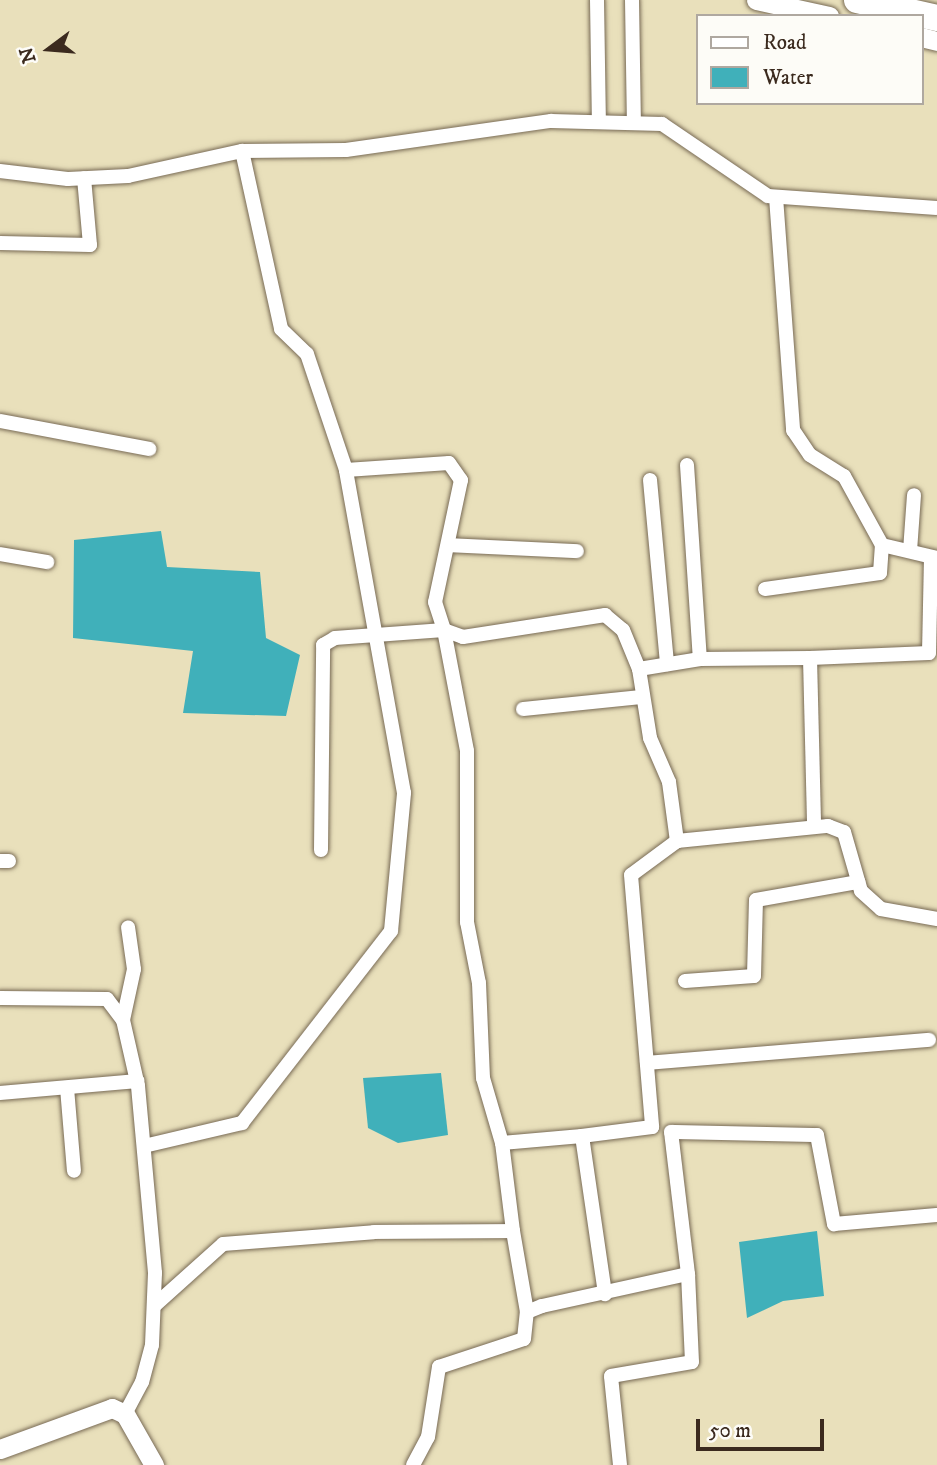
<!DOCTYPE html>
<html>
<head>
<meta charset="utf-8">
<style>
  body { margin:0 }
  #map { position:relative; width:937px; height:1465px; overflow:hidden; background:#e9e0bb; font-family:"IM FELL DW Pica",serif }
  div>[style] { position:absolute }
  .water>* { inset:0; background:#40b0ba }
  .roads { filter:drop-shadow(0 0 2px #786a55) drop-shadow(0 0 2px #786a55) }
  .street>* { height:14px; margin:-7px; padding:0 7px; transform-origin:7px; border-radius:7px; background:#fff }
  .secondary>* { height:19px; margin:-9.5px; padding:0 9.5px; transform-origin:9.5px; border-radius:9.5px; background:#fff }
  .highway>* { height:26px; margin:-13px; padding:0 13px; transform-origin:13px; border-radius:13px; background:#fff }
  span { translate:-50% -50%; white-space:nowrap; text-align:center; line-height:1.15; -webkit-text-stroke:5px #fdfcf7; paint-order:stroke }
  .legend { position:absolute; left:696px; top:14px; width:228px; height:91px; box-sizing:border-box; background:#fdfcf7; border:2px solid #afa8a0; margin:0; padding:9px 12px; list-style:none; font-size:21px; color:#3b2a1e }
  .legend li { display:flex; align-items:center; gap:14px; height:35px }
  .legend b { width:35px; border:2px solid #afa8a0 }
  .north { position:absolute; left:14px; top:14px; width:70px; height:70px; -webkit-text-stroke:5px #fdfcf7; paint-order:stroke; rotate:254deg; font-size:19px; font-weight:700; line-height:28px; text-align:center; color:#3b2a1e }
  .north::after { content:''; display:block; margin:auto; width:24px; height:32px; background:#3b2a1e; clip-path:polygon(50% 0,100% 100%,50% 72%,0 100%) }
  .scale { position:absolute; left:696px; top:1419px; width:128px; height:32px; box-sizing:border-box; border:4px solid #3b2a1e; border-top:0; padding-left:9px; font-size:21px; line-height:24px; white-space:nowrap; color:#3b2a1e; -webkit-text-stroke:5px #fdfcf7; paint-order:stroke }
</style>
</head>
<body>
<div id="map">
  <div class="water">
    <div style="clip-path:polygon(161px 531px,167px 567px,260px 572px,266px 638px,300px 655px,286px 716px,183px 713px,193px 651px,73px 638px,74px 540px)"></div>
    <div style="clip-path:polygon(441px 1073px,448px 1135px,398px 1143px,368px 1128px,363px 1078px)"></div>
    <div style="clip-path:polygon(817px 1231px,824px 1296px,783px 1301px,747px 1318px,739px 1242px)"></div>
  </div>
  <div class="roads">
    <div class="street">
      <div style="left:597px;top:0;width:121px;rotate:89.1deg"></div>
      <div style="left:632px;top:0;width:123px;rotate:89.1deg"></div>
      <div style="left:242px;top:151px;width:104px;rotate:-0.6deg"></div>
      <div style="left:346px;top:150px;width:207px;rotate:-8.1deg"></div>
      <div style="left:551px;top:121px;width:111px;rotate:1.5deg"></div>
      <div style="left:662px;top:124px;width:128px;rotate:34.2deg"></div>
      <div style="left:768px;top:196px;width:169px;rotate:4.1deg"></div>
      <div style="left:0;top:171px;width:68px;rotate:6.7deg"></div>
      <div style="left:68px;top:179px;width:60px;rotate:-2.9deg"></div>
      <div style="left:128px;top:176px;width:117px;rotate:-12.4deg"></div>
      <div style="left:242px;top:151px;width:182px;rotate:77.6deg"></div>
      <div style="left:281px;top:329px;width:36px;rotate:44deg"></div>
      <div style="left:307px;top:354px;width:122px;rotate:71.4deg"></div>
      <div style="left:346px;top:470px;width:103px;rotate:-3.9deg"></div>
      <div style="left:449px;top:463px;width:21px;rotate:55deg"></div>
      <div style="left:461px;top:480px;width:125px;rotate:102deg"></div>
      <div style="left:435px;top:602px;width:29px;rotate:72deg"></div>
      <div style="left:444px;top:630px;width:20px;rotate:20deg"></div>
      <div style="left:463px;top:637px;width:144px;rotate:-8.8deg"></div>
      <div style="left:605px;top:615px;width:23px;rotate:40deg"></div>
      <div style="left:623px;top:630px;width:42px;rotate:67.7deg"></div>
      <div style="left:639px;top:669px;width:70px;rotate:80.9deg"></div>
      <div style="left:650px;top:738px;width:48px;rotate:66.6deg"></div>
      <div style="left:669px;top:782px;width:60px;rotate:82.3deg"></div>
      <div style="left:677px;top:841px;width:57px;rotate:143.5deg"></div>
      <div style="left:631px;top:875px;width:253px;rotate:85.2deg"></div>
      <div style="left:652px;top:1127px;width:71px;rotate:172.7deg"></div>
      <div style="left:582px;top:1136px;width:160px;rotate:81.7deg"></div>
      <div style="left:776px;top:197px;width:234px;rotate:85.8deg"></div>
      <div style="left:793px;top:430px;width:30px;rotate:56deg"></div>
      <div style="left:810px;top:455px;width:40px;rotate:32deg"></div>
      <div style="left:844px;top:476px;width:79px;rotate:61.2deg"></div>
      <div style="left:882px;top:545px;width:57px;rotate:13.3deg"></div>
      <div style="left:0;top:243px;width:90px;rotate:1.3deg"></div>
      <div style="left:90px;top:245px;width:67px;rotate:-95.1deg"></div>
      <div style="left:0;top:421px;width:152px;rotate:10.6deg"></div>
      <div style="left:687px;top:465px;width:194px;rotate:86.2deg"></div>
      <div style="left:650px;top:480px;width:185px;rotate:84.7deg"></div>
      <div style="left:448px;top:545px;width:129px;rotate:2.7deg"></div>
      <div style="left:910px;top:551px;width:56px;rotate:-85.9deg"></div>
      <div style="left:0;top:554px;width:48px;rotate:9.7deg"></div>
      <div style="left:765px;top:589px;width:116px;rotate:-7.9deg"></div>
      <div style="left:880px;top:573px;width:28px;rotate:-86deg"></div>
      <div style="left:810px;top:658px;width:119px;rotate:-2.4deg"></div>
      <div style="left:929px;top:653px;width:96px;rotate:-88.8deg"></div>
      <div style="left:639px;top:669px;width:62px;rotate:-9.3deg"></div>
      <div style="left:700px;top:659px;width:110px;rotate:-0.5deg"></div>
      <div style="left:810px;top:658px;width:166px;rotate:88.6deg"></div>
      <div style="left:523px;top:709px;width:119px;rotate:-5.8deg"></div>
      <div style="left:677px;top:841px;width:152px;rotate:-5.7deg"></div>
      <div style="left:828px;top:826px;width:17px;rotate:21deg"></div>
      <div style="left:844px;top:832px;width:61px;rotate:73.9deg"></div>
      <div style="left:861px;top:891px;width:27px;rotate:42deg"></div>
      <div style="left:881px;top:909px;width:57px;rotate:10.1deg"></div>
      <div style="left:321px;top:850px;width:205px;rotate:-89.4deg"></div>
      <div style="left:323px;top:645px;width:14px;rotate:-30deg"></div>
      <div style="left:335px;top:638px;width:109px;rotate:-4.2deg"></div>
      <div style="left:444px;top:630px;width:123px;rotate:79.2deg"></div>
      <div style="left:467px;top:751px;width:171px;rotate:90deg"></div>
      <div style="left:467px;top:922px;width:62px;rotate:78.9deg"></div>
      <div style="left:479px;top:983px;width:95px;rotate:87.6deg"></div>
      <div style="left:483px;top:1078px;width:68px;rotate:73.7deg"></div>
      <div style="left:0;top:861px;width:9px"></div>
      <div style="left:685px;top:981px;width:69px;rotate:-4.1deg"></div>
      <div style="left:754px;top:976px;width:76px;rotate:-88.5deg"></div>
      <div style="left:756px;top:900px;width:104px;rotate:-10deg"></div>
      <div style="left:0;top:998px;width:107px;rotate:0.5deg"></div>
      <div style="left:107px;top:999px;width:26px;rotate:53deg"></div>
      <div style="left:123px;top:1020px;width:68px;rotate:77.2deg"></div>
      <div style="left:138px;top:1086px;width:188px;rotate:84.8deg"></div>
      <div style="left:155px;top:1273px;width:72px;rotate:92.4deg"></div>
      <div style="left:152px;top:1345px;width:38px;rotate:105deg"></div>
      <div style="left:142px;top:1382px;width:36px;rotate:118deg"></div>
      <div style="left:123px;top:1020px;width:52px;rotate:-77.8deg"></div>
      <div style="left:134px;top:969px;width:42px;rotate:-98.1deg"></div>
      <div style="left:647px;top:1063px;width:283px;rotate:-4.7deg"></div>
      <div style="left:67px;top:1088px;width:83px;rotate:85.2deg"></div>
      <div style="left:0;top:1093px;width:138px;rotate:-5deg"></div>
      <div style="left:144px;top:1146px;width:101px;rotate:-13.2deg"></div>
      <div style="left:242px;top:1123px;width:243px;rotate:-52.2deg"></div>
      <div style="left:391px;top:931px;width:139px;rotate:-84.6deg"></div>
      <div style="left:404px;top:793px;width:328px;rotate:-100.2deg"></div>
      <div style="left:513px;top:1231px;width:82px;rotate:80.2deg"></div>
      <div style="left:154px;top:1306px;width:93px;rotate:-41.9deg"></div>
      <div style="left:223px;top:1244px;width:151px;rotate:-4.5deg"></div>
      <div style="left:374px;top:1232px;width:139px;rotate:-0.4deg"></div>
      <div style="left:513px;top:1231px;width:89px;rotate:-97.1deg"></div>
      <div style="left:502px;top:1143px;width:80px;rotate:-5deg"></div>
      <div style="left:413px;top:1465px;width:32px;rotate:-62deg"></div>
      <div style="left:428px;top:1437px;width:71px;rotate:-81.1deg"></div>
      <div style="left:439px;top:1367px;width:89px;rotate:-18.2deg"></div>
      <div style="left:524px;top:1339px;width:27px;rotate:-84deg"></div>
      <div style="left:527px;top:1312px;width:16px;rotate:-22deg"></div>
      <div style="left:542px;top:1306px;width:149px;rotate:-12.4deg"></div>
      <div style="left:688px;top:1274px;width:143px;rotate:-96.8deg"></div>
      <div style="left:671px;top:1132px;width:146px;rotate:1.2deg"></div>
      <div style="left:817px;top:1135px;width:91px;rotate:79.2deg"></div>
      <div style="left:834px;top:1224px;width:103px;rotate:-5deg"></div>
      <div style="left:620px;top:1465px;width:89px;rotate:-95.8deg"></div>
      <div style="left:611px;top:1376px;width:82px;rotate:-9.8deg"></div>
      <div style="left:692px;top:1362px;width:88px;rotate:-92.6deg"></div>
    </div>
    <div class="secondary">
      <div style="left:756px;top:0;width:75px;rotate:12.4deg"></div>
      <div style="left:921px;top:37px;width:16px;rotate:14deg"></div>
      <div style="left:0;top:1449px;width:119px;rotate:-20.1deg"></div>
      <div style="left:112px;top:1408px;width:14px;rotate:25deg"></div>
      <div style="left:125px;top:1414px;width:59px;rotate:60.4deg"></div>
    </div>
    <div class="highway">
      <div style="left:857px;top:0;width:82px;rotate:12.7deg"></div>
    </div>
  </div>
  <ul class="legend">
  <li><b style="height:9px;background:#fff"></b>Road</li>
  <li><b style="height:19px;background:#40b0ba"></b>Water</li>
  </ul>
  <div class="north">N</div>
  <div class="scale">50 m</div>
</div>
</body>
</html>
